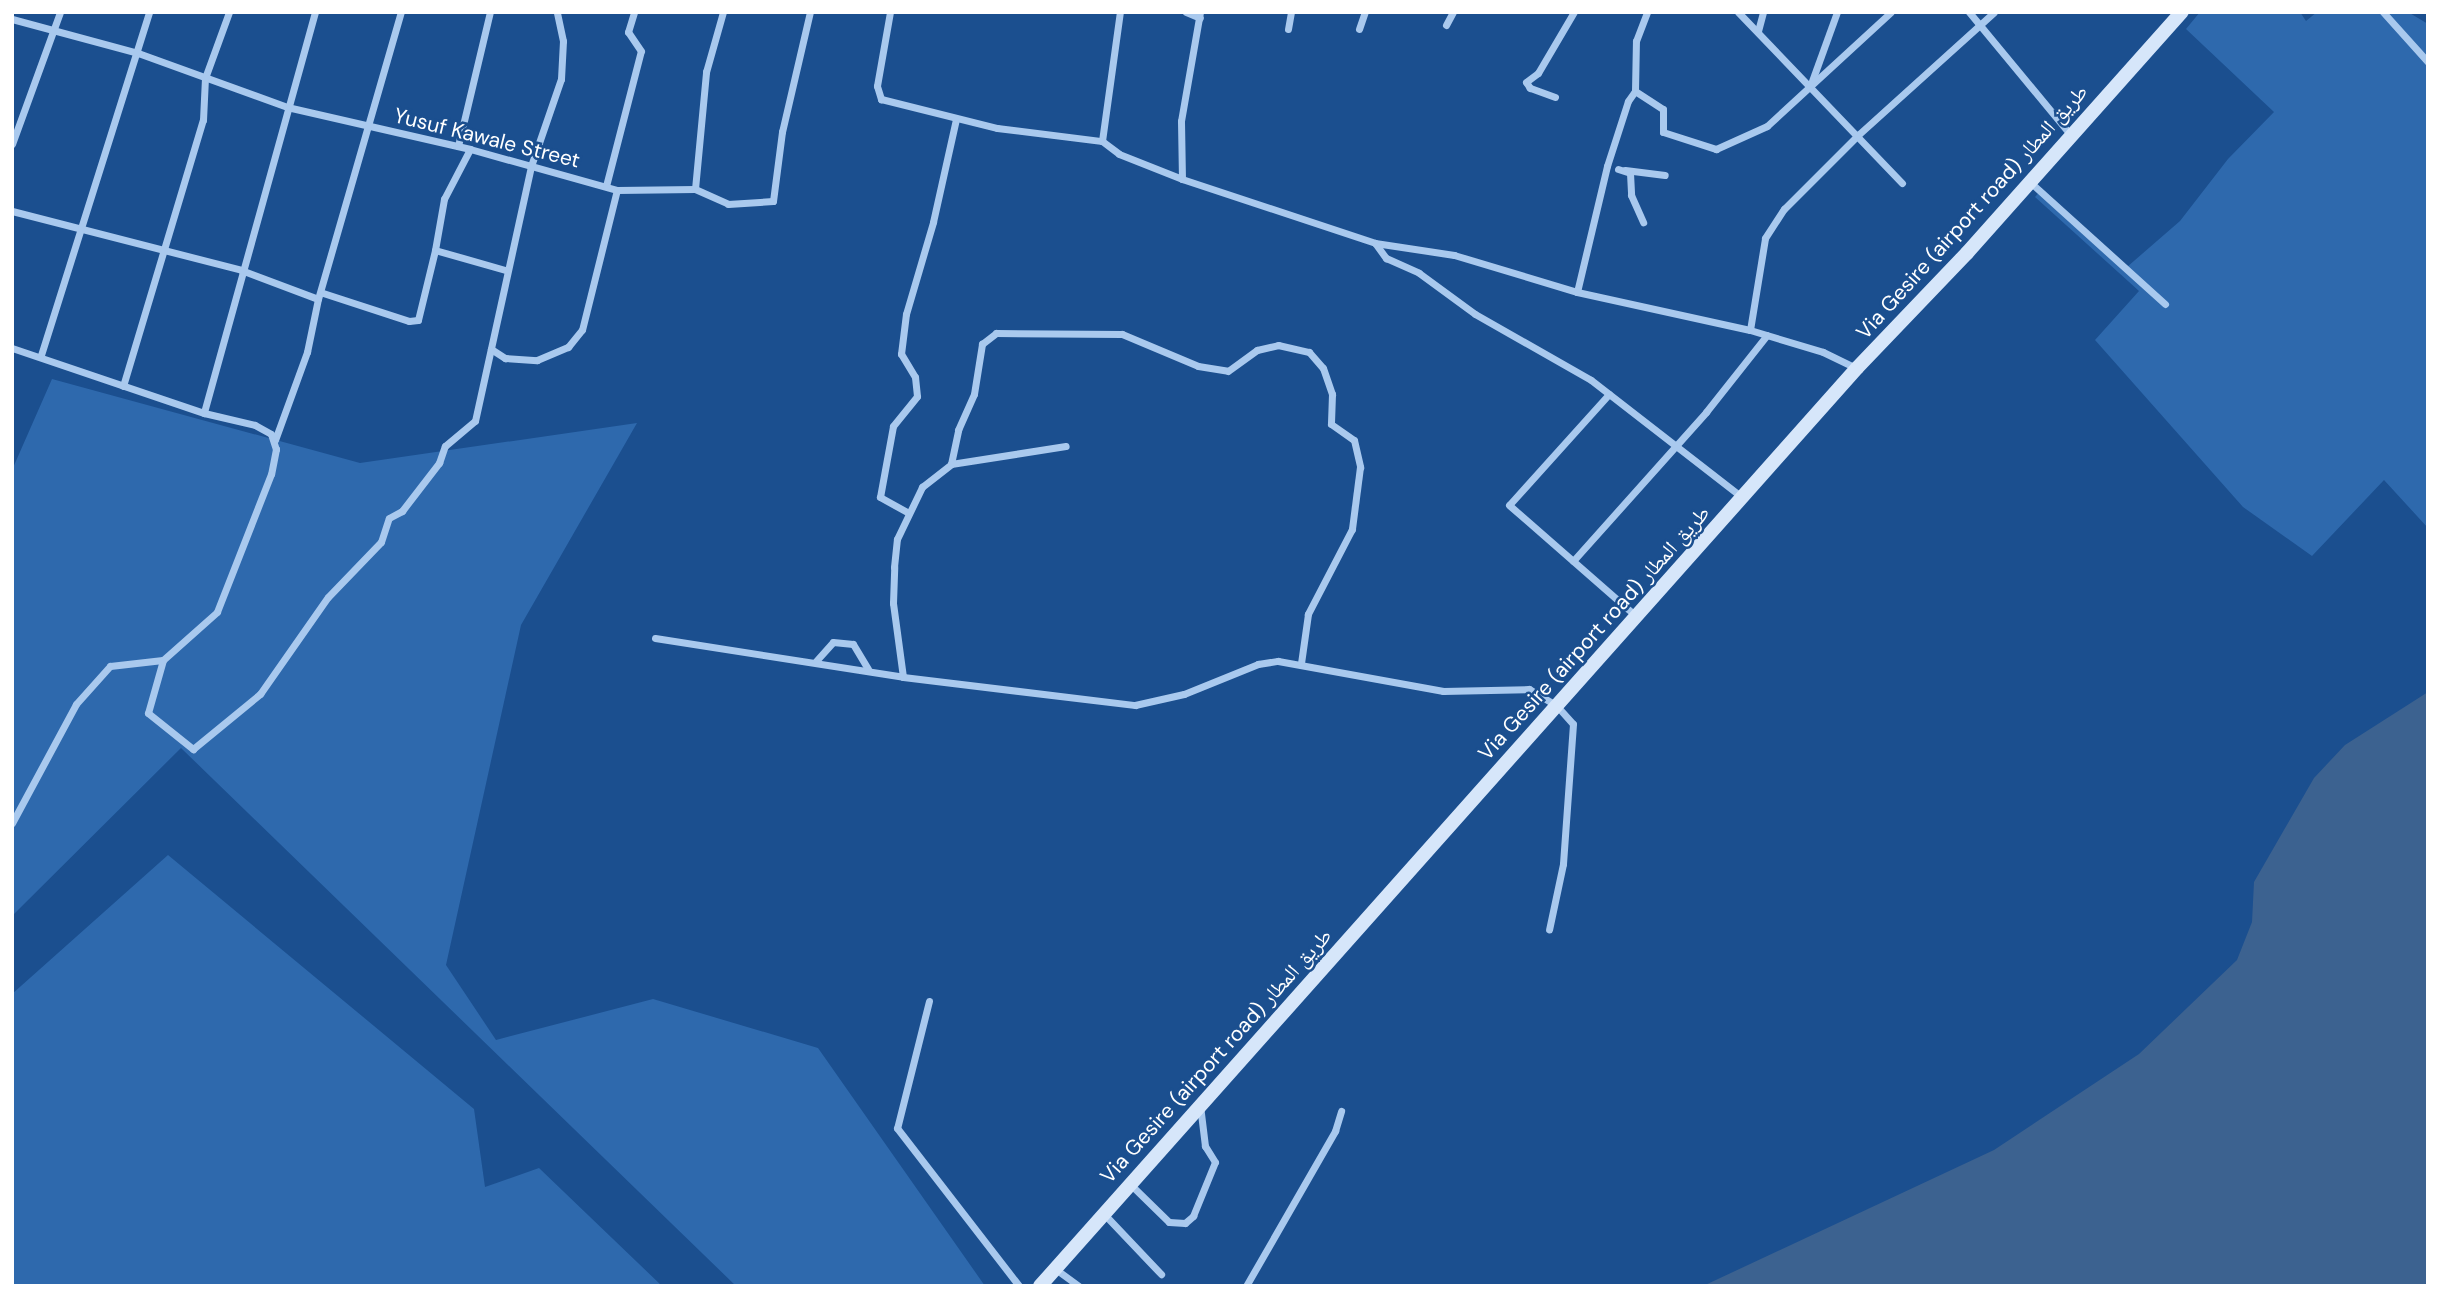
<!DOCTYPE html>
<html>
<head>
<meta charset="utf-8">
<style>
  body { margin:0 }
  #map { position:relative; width:2440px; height:1298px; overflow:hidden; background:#1b4f8f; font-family:"DM Sans","Noto Naskh Arabic",sans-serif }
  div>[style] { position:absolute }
  .green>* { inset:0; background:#2e69ad }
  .water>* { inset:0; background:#3c6290 }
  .street>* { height:7px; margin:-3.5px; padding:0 3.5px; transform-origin:3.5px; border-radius:3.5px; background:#a9c9ee }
  .secondary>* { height:14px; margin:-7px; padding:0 7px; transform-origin:7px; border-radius:7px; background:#d6e6fa }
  span { translate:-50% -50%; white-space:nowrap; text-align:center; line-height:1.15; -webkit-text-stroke:5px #1b4f8f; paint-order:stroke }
  .street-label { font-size:21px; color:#fff }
  .frame { position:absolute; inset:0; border:14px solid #fff; pointer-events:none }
</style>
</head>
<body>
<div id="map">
  <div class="green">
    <div style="clip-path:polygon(2200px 12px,2300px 12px,2306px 21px,2317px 12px,2408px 12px,2428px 24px,2428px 528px,2384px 480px,2312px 556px,2243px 507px,2095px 340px,2139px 291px,2035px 197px,2042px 189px,2127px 267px,2180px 221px,2228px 159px,2274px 112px,2186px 29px)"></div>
    <div style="clip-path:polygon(52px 379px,360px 463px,637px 423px,521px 625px,446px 965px,496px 1040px,653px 999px,818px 1048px,985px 1286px,736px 1286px,181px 748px,12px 916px,12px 470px)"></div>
    <div style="clip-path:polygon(168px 855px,474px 1109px,485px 1187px,539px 1168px,662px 1286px,12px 1286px,12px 994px)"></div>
  </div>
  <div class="water">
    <div style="clip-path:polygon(2428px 692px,2428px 1286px,1703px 1286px,1994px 1150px,2139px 1054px,2237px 960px,2252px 922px,2254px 882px,2314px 778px,2345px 745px)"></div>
  </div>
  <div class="street">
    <div style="left:315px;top:12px;width:416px;rotate:105.5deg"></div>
    <div style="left:204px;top:413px;width:52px;rotate:13.2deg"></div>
    <div style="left:255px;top:425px;width:18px;rotate:29deg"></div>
    <div style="left:271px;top:434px;width:16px;rotate:72deg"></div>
    <div style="left:276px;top:449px;width:25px;rotate:101deg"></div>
    <div style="left:271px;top:474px;width:148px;rotate:111.4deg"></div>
    <div style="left:217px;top:612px;width:72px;rotate:138.4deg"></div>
    <div style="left:163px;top:660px;width:55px;rotate:105.8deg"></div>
    <div style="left:148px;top:713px;width:58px;rotate:38.7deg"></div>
    <div style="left:193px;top:749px;width:87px;rotate:-39.4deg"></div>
    <div style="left:260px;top:694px;width:118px;rotate:-55deg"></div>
    <div style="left:328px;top:597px;width:76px;rotate:-46.1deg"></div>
    <div style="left:381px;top:542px;width:25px;rotate:-72deg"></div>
    <div style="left:389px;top:518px;width:15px;rotate:-28deg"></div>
    <div style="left:402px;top:511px;width:61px;rotate:-52.4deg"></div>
    <div style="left:439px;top:463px;width:18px;rotate:-71deg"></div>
    <div style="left:445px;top:446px;width:39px;rotate:-40deg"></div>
    <div style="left:475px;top:421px;width:261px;rotate:-77.6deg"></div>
    <div style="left:531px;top:166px;width:92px;rotate:-71deg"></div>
    <div style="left:561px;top:79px;width:38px;rotate:-87deg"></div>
    <div style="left:563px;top:41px;width:30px;rotate:-102deg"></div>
    <div style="left:890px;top:12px;width:75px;rotate:100deg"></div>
    <div style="left:877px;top:86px;width:14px;rotate:73deg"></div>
    <div style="left:881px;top:99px;width:120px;rotate:14deg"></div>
    <div style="left:997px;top:128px;width:106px;rotate:7.1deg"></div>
    <div style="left:1102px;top:141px;width:21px;rotate:37deg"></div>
    <div style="left:1119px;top:154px;width:68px;rotate:21.6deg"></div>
    <div style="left:1182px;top:179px;width:203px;rotate:18.3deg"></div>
    <div style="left:1375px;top:243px;width:80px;rotate:8.6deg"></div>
    <div style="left:1454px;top:255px;width:128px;rotate:16.7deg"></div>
    <div style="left:1577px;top:292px;width:177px;rotate:12.4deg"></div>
    <div style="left:1750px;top:330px;width:76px;rotate:16.8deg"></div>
    <div style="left:1823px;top:352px;width:37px;rotate:26deg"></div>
    <div style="left:1186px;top:12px;width:15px;rotate:23deg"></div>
    <div style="left:1738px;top:12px;width:237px;rotate:46.2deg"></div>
    <div style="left:1969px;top:12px;width:158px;rotate:50.4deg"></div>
    <div style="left:2383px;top:12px;width:67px;rotate:48deg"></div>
    <div style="left:12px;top:19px;width:131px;rotate:15.1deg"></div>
    <div style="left:138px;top:53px;width:158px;rotate:19.9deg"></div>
    <div style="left:287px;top:107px;width:188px;rotate:12.9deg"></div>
    <div style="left:470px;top:149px;width:153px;rotate:15.6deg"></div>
    <div style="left:617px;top:190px;width:78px;rotate:-0.7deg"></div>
    <div style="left:695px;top:189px;width:36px;rotate:24deg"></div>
    <div style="left:728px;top:204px;width:45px;rotate:-3.8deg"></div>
    <div style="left:773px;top:201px;width:70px;rotate:-82.6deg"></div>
    <div style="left:782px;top:132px;width:123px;rotate:-76.9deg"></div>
    <div style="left:1446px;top:25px;width:15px;rotate:-62deg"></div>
    <div style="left:1288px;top:29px;width:17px;rotate:-80deg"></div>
    <div style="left:1359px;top:29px;width:18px;rotate:-71deg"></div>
    <div style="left:1758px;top:31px;width:20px;rotate:-75deg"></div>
    <div style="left:1812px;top:81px;width:73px;rotate:-70.1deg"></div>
    <div style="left:1635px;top:91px;width:33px;rotate:33deg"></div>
    <div style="left:1663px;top:109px;width:23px;rotate:90deg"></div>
    <div style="left:1663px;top:132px;width:56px;rotate:17.8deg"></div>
    <div style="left:1716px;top:149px;width:56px;rotate:-24.3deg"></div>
    <div style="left:1767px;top:126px;width:168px;rotate:-42.6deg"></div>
    <div style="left:1555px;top:97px;width:27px;rotate:-160deg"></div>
    <div style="left:1530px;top:88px;width:7px;rotate:-124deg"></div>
    <div style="left:1526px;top:82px;width:15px;rotate:-37deg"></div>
    <div style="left:1538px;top:73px;width:71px;rotate:-59.5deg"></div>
    <div style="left:1102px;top:141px;width:130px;rotate:-82.1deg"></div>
    <div style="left:12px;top:144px;width:140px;rotate:-70deg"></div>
    <div style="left:458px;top:146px;width:138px;rotate:-76.6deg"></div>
    <div style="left:1618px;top:169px;width:13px;rotate:18deg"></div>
    <div style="left:1630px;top:173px;width:22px;rotate:87deg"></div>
    <div style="left:1631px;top:195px;width:30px;rotate:66deg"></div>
    <div style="left:1625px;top:170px;width:40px;rotate:7.1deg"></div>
    <div style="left:1182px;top:179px;width:58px;rotate:-91deg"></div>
    <div style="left:1181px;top:121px;width:111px;rotate:-80.1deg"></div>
    <div style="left:2030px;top:182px;width:182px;rotate:42.1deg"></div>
    <div style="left:606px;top:186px;width:139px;rotate:-75.5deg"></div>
    <div style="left:641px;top:51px;width:23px;rotate:-124deg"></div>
    <div style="left:628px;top:32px;width:21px;rotate:-73deg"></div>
    <div style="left:695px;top:189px;width:118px;rotate:-84.6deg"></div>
    <div style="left:706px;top:72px;width:62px;rotate:-74.2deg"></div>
    <div style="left:12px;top:211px;width:236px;rotate:14.4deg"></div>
    <div style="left:241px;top:270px;width:82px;rotate:20.6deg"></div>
    <div style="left:1375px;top:243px;width:19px;rotate:54deg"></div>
    <div style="left:1386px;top:258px;width:36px;rotate:24deg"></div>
    <div style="left:1419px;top:273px;width:69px;rotate:36.2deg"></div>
    <div style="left:1475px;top:314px;width:133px;rotate:29.6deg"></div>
    <div style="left:1591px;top:380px;width:192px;rotate:37.8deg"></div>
    <div style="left:435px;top:250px;width:52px;rotate:-80deg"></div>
    <div style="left:444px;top:199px;width:56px;rotate:-62.5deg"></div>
    <div style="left:1577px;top:292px;width:130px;rotate:-76.6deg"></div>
    <div style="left:1607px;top:166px;width:68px;rotate:-72.1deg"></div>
    <div style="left:1628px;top:101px;width:12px;rotate:-55deg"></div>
    <div style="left:1635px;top:91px;width:50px;rotate:-88.9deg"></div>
    <div style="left:1636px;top:41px;width:31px;rotate:-69deg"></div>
    <div style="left:323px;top:293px;width:90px;rotate:18deg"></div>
    <div style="left:409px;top:321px;width:9px;rotate:-6deg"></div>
    <div style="left:418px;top:320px;width:72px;rotate:-76.3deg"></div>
    <div style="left:435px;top:250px;width:73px;rotate:15.9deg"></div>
    <div style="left:1750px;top:330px;width:93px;rotate:-80.7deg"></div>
    <div style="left:1765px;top:238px;width:35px;rotate:-57deg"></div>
    <div style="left:1784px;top:209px;width:105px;rotate:-45deg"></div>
    <div style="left:1858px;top:135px;width:183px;rotate:-42.1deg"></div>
    <div style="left:12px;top:348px;width:203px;rotate:18.7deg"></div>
    <div style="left:491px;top:349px;width:17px;rotate:33deg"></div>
    <div style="left:505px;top:358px;width:32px;rotate:4deg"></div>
    <div style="left:537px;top:360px;width:34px;rotate:-23deg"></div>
    <div style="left:568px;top:347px;width:22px;rotate:-51deg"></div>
    <div style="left:582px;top:330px;width:144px;rotate:-76deg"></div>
    <div style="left:41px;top:355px;width:360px;rotate:-72.5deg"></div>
    <div style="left:123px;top:386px;width:278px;rotate:-73.3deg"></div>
    <div style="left:203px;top:120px;width:42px;rotate:-87.3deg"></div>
    <div style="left:205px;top:78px;width:70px;rotate:-70deg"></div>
    <div style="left:1609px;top:394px;width:149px;rotate:132deg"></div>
    <div style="left:1509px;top:505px;width:170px;rotate:41.2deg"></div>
    <div style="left:275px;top:440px;width:94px;rotate:-70deg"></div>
    <div style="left:307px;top:352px;width:54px;rotate:-78.3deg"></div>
    <div style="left:318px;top:299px;width:299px;rotate:-73.9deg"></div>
    <div style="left:951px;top:464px;width:35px;rotate:-78deg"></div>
    <div style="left:958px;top:430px;width:39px;rotate:-66deg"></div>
    <div style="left:974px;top:394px;width:51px;rotate:-80.9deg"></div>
    <div style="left:982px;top:344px;width:18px;rotate:-38deg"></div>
    <div style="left:996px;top:333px;width:126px;rotate:0.5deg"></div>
    <div style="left:1122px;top:334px;width:82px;rotate:22.8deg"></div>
    <div style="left:1198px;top:366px;width:30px;rotate:9deg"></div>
    <div style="left:1228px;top:371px;width:36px;rotate:-36deg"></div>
    <div style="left:1257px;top:350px;width:22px;rotate:-13deg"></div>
    <div style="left:1278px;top:345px;width:32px;rotate:13deg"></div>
    <div style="left:1309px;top:352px;width:21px;rotate:49deg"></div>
    <div style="left:1323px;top:368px;width:28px;rotate:71deg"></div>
    <div style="left:1332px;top:394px;width:30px;rotate:92deg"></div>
    <div style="left:1331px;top:424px;width:28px;rotate:35deg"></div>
    <div style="left:1354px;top:440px;width:28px;rotate:77deg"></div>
    <div style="left:1360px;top:467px;width:63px;rotate:97.4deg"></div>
    <div style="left:1352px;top:529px;width:96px;rotate:117.4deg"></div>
    <div style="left:1308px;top:614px;width:49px;rotate:98.1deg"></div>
    <div style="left:907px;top:512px;width:31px;rotate:-151deg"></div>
    <div style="left:880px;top:497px;width:72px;rotate:-79.6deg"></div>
    <div style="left:893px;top:426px;width:38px;rotate:-51deg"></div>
    <div style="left:917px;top:396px;width:19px;rotate:-96deg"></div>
    <div style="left:915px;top:377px;width:27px;rotate:-121deg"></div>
    <div style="left:901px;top:354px;width:40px;rotate:-82.9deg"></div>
    <div style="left:906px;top:314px;width:96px;rotate:-73.6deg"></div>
    <div style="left:933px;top:222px;width:106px;rotate:-77.4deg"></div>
    <div style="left:1573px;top:561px;width:200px;rotate:-48.2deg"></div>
    <div style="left:1706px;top:412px;width:98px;rotate:-51.6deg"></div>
    <div style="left:655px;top:638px;width:251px;rotate:8.9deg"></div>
    <div style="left:903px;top:677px;width:234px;rotate:6.9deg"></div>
    <div style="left:1135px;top:705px;width:50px;rotate:-12.7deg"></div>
    <div style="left:1184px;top:694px;width:80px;rotate:-22.1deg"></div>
    <div style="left:1258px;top:664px;width:20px;rotate:-9deg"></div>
    <div style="left:1278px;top:661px;width:168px;rotate:10.3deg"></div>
    <div style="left:1443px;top:691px;width:86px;rotate:-1.3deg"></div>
    <div style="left:1529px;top:689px;width:31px;rotate:31deg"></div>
    <div style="left:1556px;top:705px;width:25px;rotate:48deg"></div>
    <div style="left:1573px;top:724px;width:140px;rotate:94.1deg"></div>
    <div style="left:1563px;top:864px;width:67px;rotate:102deg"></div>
    <div style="left:816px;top:661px;width:25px;rotate:-48deg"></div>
    <div style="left:833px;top:642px;width:20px;rotate:6deg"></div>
    <div style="left:853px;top:644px;width:29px;rotate:59deg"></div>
    <div style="left:903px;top:677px;width:75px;rotate:-97.7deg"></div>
    <div style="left:893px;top:603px;width:36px;rotate:-88deg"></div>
    <div style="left:894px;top:567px;width:28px;rotate:-84deg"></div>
    <div style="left:897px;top:539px;width:58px;rotate:-64.3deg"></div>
    <div style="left:922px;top:487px;width:37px;rotate:-38deg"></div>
    <div style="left:951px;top:464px;width:116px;rotate:-8.9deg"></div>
    <div style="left:12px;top:823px;width:135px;rotate:-61.7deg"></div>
    <div style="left:76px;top:704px;width:51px;rotate:-48.2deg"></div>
    <div style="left:110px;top:666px;width:53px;rotate:-6.5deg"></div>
    <div style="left:929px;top:1001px;width:131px;rotate:104.1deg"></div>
    <div style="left:897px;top:1128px;width:200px;rotate:52.3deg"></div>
    <div style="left:1130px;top:1184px;width:54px;rotate:44.3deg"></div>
    <div style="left:1169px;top:1222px;width:16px;rotate:4deg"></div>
    <div style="left:1185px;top:1223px;width:11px;rotate:-41deg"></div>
    <div style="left:1193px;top:1216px;width:58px;rotate:-67.8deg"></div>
    <div style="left:1215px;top:1162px;width:19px;rotate:-122deg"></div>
    <div style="left:1205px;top:1146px;width:39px;rotate:-97deg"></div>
    <div style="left:1104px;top:1214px;width:83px;rotate:46.5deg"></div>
    <div style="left:1054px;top:1268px;width:31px;rotate:36deg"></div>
    <div style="left:1246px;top:1286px;width:179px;rotate:-60.1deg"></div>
    <div style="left:1335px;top:1131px;width:21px;rotate:-73deg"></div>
  </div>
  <div class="secondary">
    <div style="left:1040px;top:1286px;width:1229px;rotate:-48.33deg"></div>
    <div style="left:1857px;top:368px;width:159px;rotate:-46.3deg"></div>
    <div style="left:1967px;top:253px;width:323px;rotate:-48.3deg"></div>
  </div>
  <div class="street-label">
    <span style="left:487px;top:138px;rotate:14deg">Yusuf Kawale Street</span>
    <span style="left:1972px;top:212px;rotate:-48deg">Via Gesire (airport road) طريق المطار</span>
    <span style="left:1594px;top:633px;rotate:-48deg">Via Gesire (airport road) طريق المطار</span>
    <span style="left:1216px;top:1056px;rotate:-48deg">Via Gesire (airport road) طريق المطار</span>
  </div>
  <div class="frame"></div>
</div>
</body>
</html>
